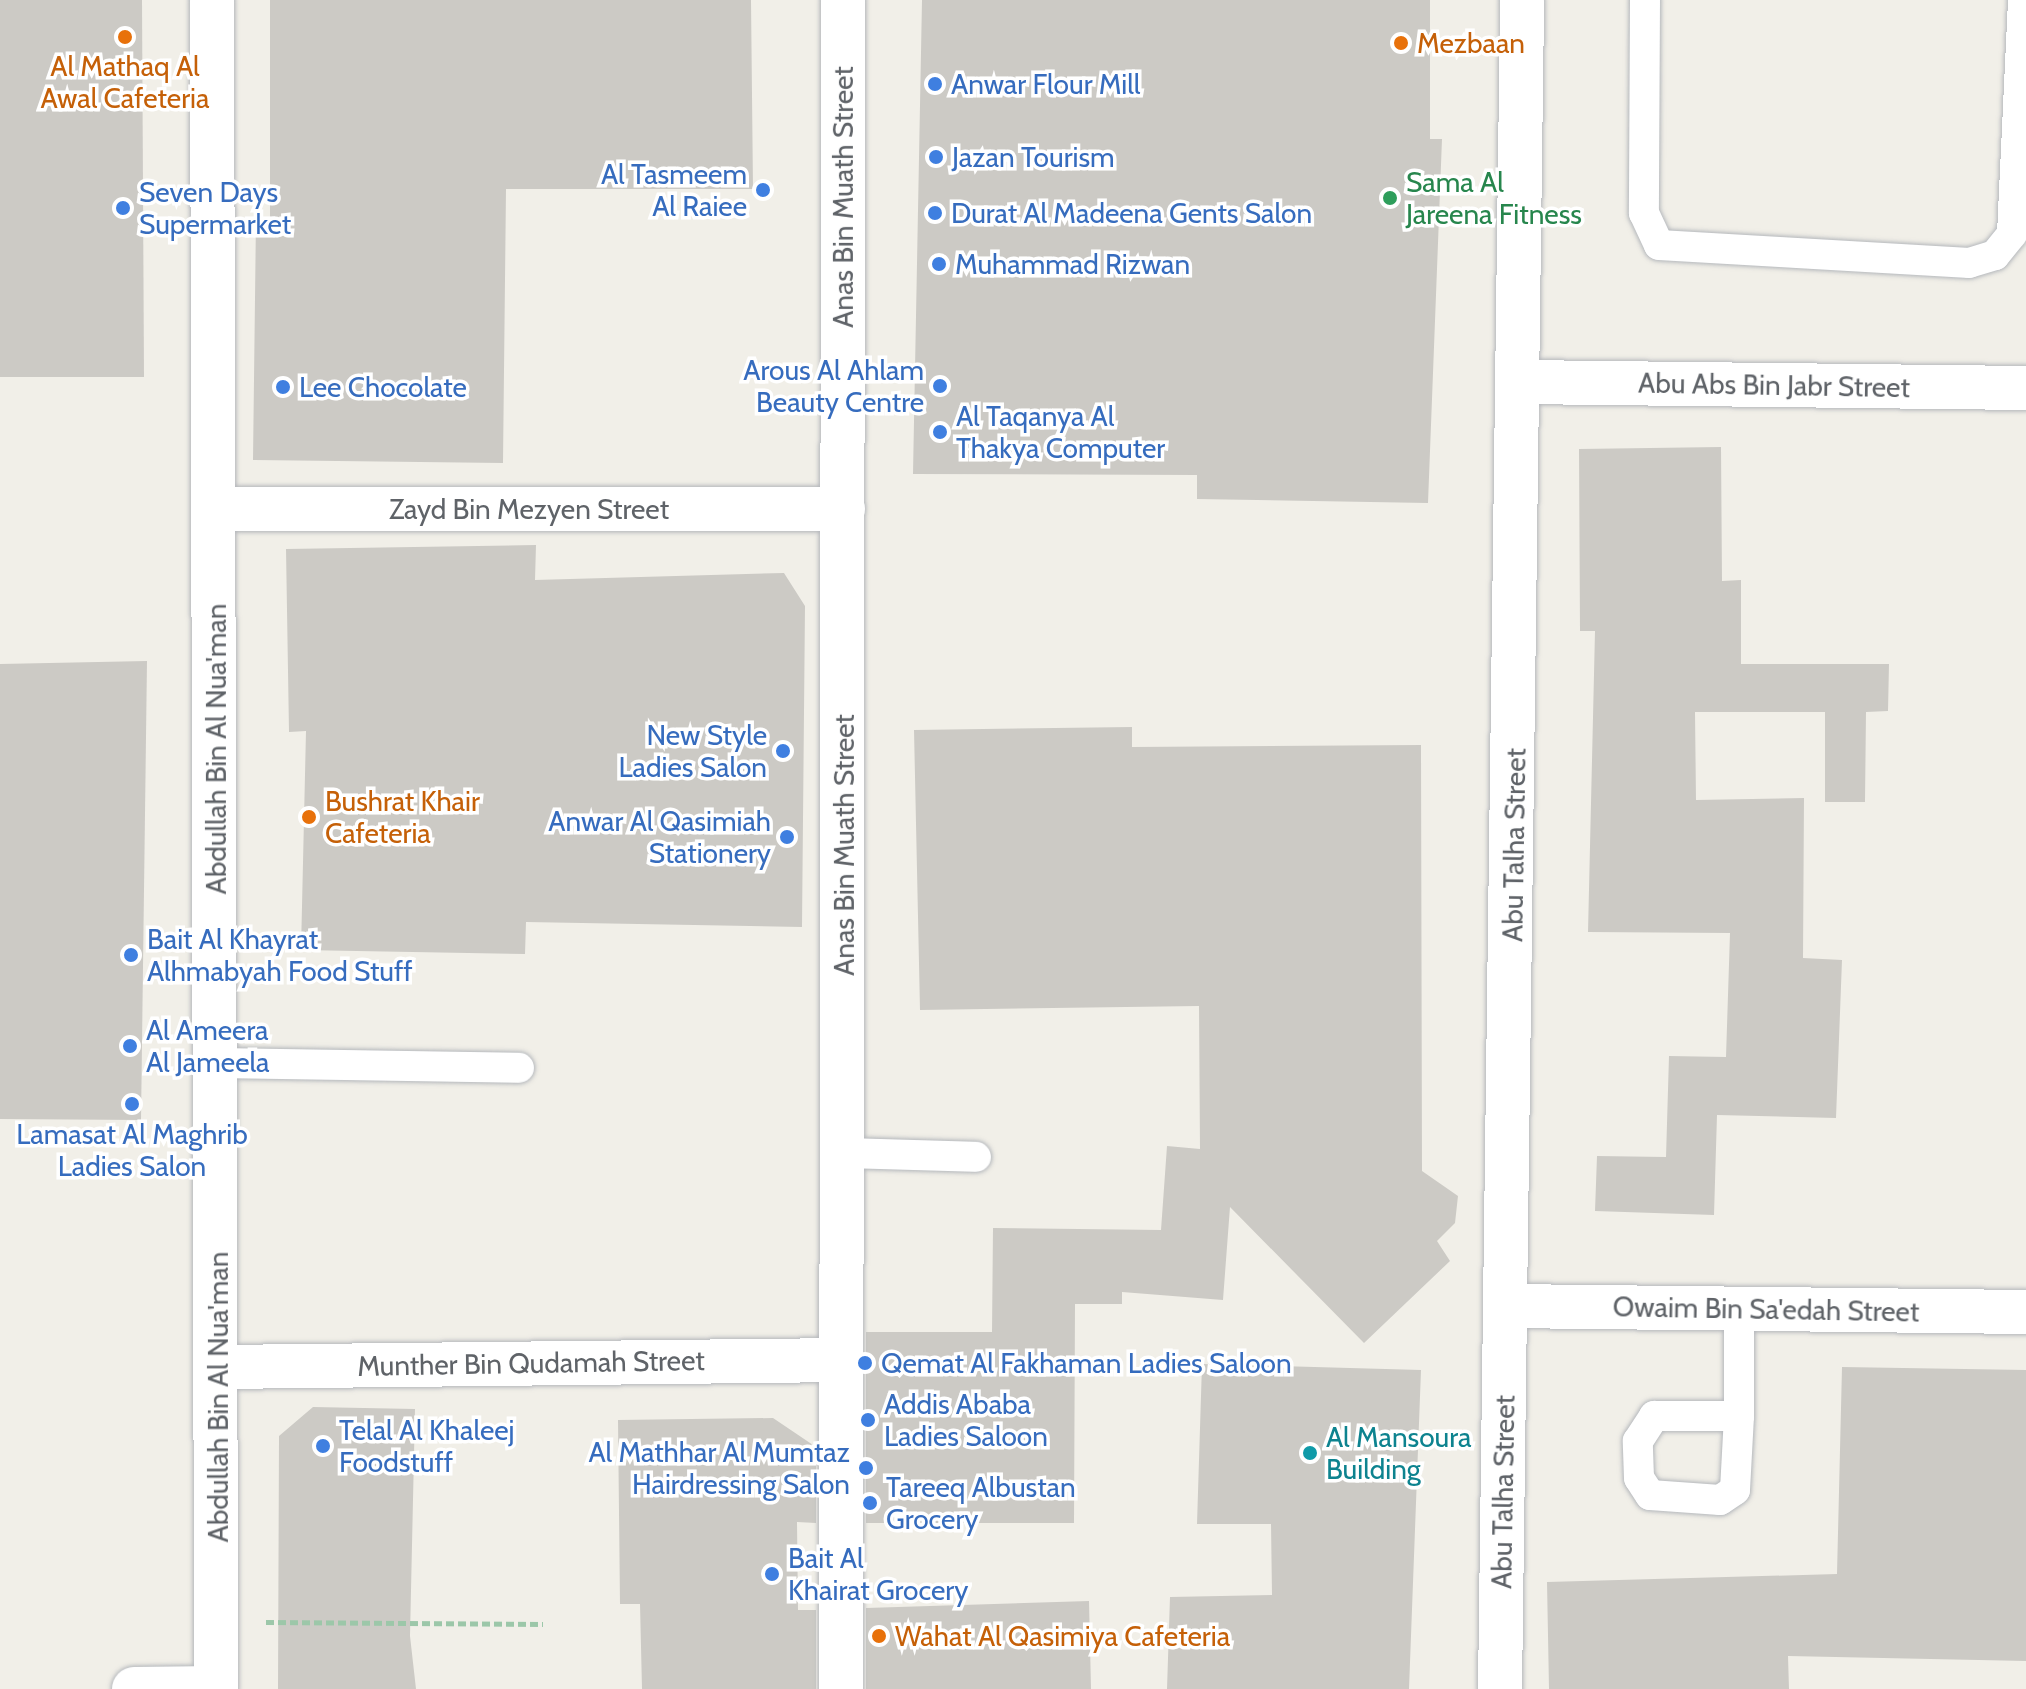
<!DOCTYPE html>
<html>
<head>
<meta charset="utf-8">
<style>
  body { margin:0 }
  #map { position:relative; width:2026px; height:1689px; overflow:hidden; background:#f1efe8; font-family:Cabin,sans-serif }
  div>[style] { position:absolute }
  .building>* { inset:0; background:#cccac5 }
  .path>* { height:5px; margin-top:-2.5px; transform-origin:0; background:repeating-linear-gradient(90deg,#9cc7a9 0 8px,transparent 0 12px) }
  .roads { filter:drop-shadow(0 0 2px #b5b8bc) drop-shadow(0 0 2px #b5b8bc) }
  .lane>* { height:30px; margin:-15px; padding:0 15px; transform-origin:15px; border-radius:15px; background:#fff }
  .street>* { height:44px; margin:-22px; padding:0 22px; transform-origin:22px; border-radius:22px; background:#fff }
  .dots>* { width:22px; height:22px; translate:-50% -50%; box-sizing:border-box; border:4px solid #fff; border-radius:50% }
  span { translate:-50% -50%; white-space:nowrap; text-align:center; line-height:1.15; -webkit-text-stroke:7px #fff; paint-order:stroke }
  .food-label { font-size:28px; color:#c56008 }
  .left { translate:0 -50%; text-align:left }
  .shop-label { font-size:28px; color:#366cbe }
  .right { translate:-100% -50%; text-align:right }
  .leisure-label { font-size:28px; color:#27864d }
  .street-label { font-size:28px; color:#5f6368 }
  .culture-label { font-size:28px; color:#0d838f }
</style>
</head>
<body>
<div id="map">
  <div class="building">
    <div style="clip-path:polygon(0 0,142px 0,144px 377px,0 377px)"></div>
    <div style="clip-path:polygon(270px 0,751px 0,753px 189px,506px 189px,503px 463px,253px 460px,256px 218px,270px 218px)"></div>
    <div style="clip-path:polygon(922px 0,1430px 0,1430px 139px,1442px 139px,1428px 503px,1197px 499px,1197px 475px,913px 474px)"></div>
    <div style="clip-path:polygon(1721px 447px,1722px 581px,1741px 580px,1741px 664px,1889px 664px,1888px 711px,1866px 712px,1865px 802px,1825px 802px,1825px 712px,1695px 712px,1696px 800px,1804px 798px,1803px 958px,1842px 960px,1836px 1118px,1717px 1115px,1714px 1215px,1595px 1211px,1597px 1156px,1666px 1157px,1669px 1056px,1726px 1057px,1730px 933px,1588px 932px,1595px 631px,1580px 631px,1579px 449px)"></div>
    <div style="clip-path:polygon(536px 545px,535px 580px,784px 573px,805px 606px,802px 927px,526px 922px,525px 954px,301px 950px,306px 731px,289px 732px,286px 549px)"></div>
    <div style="clip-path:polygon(147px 661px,141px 1120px,0 1119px,0 664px)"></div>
    <div style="clip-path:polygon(1132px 727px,1132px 747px,1421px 745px,1422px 1171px,1458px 1196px,1455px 1223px,1437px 1241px,1450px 1261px,1364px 1343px,1230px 1207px,1223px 1300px,1122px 1292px,1122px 1304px,1075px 1304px,1074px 1523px,866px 1523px,866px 1332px,992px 1332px,993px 1228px,1161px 1230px,1167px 1146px,1200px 1149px,1199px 1006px,920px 1010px,914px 730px)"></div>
    <div style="clip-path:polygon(1202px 1364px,1421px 1370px,1409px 1689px,1167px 1689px,1170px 1597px,1272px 1595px,1271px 1524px,1197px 1524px)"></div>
    <div style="clip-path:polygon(1842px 1367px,2026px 1370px,2026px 1661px,1788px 1656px,1789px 1689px,1549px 1689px,1547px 1582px,1837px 1574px)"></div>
    <div style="clip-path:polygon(313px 1407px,415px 1409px,410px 1636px,416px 1689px,278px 1689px,279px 1436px)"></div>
    <div style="clip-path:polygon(773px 1418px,816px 1447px,816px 1523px,797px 1522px,798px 1610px,816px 1610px,816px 1689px,642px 1689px,640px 1604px,620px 1604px,618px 1420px)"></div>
    <div style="clip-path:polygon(1089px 1601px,1091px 1689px,866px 1689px,866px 1608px)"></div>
  </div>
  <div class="path">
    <div style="left:266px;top:1622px;width:277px;rotate:0.4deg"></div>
  </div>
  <div class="roads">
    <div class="lane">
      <div style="left:1645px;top:0;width:213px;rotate:90.3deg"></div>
      <div style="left:1644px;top:213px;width:35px;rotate:65deg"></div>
      <div style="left:1659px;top:245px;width:311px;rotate:3.3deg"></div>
      <div style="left:1969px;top:263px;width:27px;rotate:-17deg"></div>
      <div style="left:1995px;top:255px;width:27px;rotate:-51deg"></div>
      <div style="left:2012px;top:234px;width:234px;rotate:-87.3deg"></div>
      <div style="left:217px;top:1063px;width:302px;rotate:0.9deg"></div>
      <div style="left:844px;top:1153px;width:132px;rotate:1.7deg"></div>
      <div style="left:1739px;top:1308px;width:108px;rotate:90deg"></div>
      <div style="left:1654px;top:1416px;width:85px"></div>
      <div style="left:1739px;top:1416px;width:74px;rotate:93.1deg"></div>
      <div style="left:1735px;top:1490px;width:18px;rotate:146deg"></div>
      <div style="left:1720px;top:1500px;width:70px;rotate:-175.9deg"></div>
      <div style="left:1650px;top:1495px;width:20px;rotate:-123deg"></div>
      <div style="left:1639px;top:1478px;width:37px;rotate:-92deg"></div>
      <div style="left:1638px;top:1441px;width:30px;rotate:-57deg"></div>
    </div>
    <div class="street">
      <div style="left:212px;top:0;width:1689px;rotate:89.86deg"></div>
      <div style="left:1521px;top:382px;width:505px;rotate:0.68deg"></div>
      <div style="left:215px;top:509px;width:628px"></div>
      <div style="left:1506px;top:1306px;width:520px;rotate:0.66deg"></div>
      <div style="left:219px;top:1367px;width:623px;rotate:-0.64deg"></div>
      <div style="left:134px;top:1689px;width:82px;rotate:-0.7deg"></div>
      <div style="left:841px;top:1689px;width:1689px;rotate:-89.93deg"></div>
      <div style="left:1500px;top:1689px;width:1689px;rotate:-89.25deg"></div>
    </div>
  </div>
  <div class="dots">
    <div style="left:125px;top:37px;background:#e8710a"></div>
    <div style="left:1401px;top:43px;background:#e8710a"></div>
    <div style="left:935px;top:84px;background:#3f7fe0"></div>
    <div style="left:936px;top:157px;background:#3f7fe0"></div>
    <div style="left:763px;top:190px;background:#3f7fe0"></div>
    <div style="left:1390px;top:198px;background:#2e9e5b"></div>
    <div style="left:123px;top:208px;background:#3f7fe0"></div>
    <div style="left:935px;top:213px;background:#3f7fe0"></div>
    <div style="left:939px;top:264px;background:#3f7fe0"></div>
    <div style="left:940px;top:386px;background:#3f7fe0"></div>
    <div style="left:283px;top:387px;background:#3f7fe0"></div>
    <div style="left:940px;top:432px;background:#3f7fe0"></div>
    <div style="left:783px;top:751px;background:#3f7fe0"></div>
    <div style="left:309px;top:817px;background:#e8710a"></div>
    <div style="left:787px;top:837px;background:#3f7fe0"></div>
    <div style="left:131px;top:955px;background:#3f7fe0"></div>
    <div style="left:130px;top:1046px;background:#3f7fe0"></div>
    <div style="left:132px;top:1104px;background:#3f7fe0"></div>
    <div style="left:865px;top:1363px;background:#3f7fe0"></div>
    <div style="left:868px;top:1420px;background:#3f7fe0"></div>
    <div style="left:323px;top:1446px;background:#3f7fe0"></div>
    <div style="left:1310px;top:1453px;background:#0f9aa8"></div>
    <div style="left:866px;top:1468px;background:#3f7fe0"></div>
    <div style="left:870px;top:1503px;background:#3f7fe0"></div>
    <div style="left:772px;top:1574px;background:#3f7fe0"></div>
    <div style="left:879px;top:1636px;background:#e8710a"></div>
  </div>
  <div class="food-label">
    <span class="left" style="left:1417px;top:43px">Mezbaan</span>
    <span style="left:125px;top:82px">Al Mathaq Al<br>Awal Cafeteria</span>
    <span class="left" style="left:325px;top:817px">Bushrat Khair<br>Cafeteria</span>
    <span class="left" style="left:895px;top:1636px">Wahat Al Qasimiya Cafeteria</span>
  </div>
  <div class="shop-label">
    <span class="left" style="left:951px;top:84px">Anwar Flour Mill</span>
    <span class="left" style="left:952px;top:157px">Jazan Tourism</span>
    <span class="right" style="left:747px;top:190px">Al Tasmeem<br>Al Raiee</span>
    <span class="left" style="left:139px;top:208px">Seven Days<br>Supermarket</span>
    <span class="left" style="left:951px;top:213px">Durat Al Madeena Gents Salon</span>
    <span class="left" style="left:955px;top:264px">Muhammad Rizwan</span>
    <span class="right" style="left:924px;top:386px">Arous Al Ahlam<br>Beauty Centre</span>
    <span class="left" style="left:299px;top:387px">Lee Chocolate</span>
    <span class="left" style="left:956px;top:432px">Al Taqanya Al<br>Thakya Computer</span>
    <span class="right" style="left:767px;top:751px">New Style<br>Ladies Salon</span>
    <span class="right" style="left:771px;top:837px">Anwar Al Qasimiah<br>Stationery</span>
    <span class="left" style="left:147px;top:955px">Bait Al Khayrat<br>Alhmabyah Food Stuff</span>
    <span class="left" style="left:146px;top:1046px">Al Ameera<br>Al Jameela</span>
    <span style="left:132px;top:1150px">Lamasat Al Maghrib<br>Ladies Salon</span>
    <span class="left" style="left:881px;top:1363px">Qemat Al Fakhaman Ladies Saloon</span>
    <span class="left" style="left:884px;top:1420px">Addis Ababa<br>Ladies Saloon</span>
    <span class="left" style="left:339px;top:1446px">Telal Al Khaleej<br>Foodstuff</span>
    <span class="right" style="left:850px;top:1468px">Al Mathhar Al Mumtaz<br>Hairdressing Salon</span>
    <span class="left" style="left:886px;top:1503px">Tareeq Albustan<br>Grocery</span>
    <span class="left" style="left:788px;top:1574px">Bait Al<br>Khairat Grocery</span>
  </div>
  <div class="leisure-label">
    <span class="left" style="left:1406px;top:198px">Sama Al<br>Jareena Fitness</span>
  </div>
  <div class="street-label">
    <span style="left:843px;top:197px;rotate:-90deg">Anas Bin Muath Street</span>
    <span style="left:1774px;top:385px;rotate:1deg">Abu Abs Bin Jabr Street</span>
    <span style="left:529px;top:509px">Zayd Bin Mezyen Street</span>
    <span style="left:216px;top:749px;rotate:-90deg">Abdullah Bin Al Nua'man</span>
    <span style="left:844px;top:845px;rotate:-90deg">Anas Bin Muath Street</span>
    <span style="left:1514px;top:845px;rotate:-89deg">Abu Talha Street</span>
    <span style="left:1766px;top:1309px;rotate:1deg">Owaim Bin Sa'edah Street</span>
    <span style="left:531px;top:1363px;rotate:-1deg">Munther Bin Qudamah Street</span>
    <span style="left:218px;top:1397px;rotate:-90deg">Abdullah Bin Al Nua'man</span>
    <span style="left:1503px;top:1492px;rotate:-89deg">Abu Talha Street</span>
  </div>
  <div class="culture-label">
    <span class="left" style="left:1326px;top:1453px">Al Mansoura<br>Building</span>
  </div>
</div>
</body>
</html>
